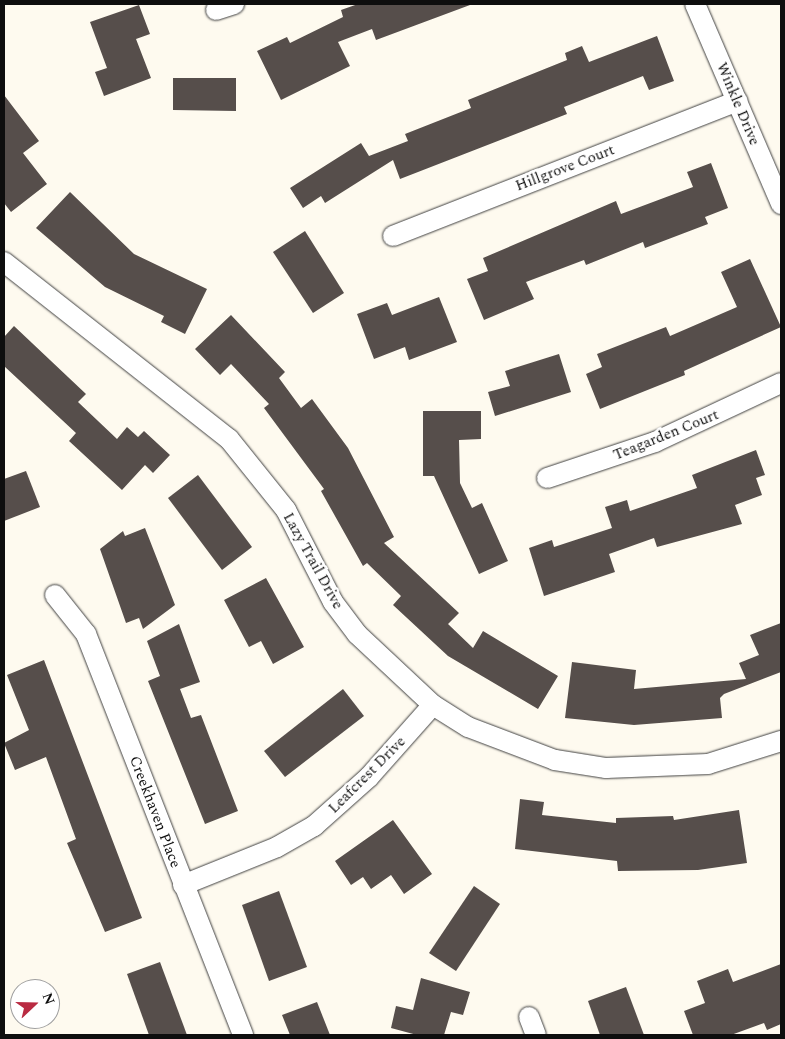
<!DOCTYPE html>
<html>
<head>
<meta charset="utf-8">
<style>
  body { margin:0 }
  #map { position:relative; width:785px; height:1039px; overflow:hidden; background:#fefaef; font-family:Spectral,serif }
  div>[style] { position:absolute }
  .building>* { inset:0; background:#564e4b }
  .roads { filter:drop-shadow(0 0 1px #414141) drop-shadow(0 0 1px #414141) }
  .minor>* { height:20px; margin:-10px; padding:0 10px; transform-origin:10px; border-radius:10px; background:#fff }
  span { translate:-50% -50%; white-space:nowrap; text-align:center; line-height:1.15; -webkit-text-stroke:5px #fff; paint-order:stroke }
  .street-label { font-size:15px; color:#0e0e0e }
  .frame { position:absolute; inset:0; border:5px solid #0e0e0e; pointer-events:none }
  .north { position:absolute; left:10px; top:979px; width:50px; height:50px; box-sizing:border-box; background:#fff; border:1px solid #9f9f9f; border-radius:50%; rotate:69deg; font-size:14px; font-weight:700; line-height:20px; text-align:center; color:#0e0e0e }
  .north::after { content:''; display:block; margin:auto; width:18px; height:22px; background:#b92b42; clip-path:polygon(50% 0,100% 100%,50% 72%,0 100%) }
</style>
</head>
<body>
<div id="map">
  <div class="building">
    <div style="clip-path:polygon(358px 4px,470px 5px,376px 40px,372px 29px,338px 42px,350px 66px,281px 100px,257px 51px,287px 37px,290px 43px,343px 17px,341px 10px)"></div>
    <div style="clip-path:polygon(139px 5px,150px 34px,136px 39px,151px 78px,104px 96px,95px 72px,107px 68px,90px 22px)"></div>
    <div style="clip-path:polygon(657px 36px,674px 81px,649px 90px,643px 76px,564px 107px,567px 114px,400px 179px,393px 160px,325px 203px,321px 196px,303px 208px,290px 188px,361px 143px,369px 156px,408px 141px,405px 134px,471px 108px,468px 100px,567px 60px,565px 53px,582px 46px,589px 62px)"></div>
    <div style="clip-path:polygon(173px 78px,236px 78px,236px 111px,173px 110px)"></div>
    <div style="clip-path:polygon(4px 95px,39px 141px,23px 153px,47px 184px,11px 212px,4px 203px)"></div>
    <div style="clip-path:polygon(711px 163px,728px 208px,705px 217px,708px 224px,645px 248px,643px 242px,586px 265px,584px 260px,526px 282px,534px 299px,484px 320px,467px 279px,488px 271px,483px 258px,616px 201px,621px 214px,693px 187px,687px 172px)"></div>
    <div style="clip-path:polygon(70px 192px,134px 254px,207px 289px,185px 334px,161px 322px,164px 316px,105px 287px,36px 228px)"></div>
    <div style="clip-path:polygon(305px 231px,344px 293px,313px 313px,273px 252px)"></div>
    <div style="clip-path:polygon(750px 259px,781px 327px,684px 371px,685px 375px,600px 409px,586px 374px,602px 367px,597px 354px,666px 327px,670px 336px,737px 307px,721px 272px)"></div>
    <div style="clip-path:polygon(439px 297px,457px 342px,409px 360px,405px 347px,374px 359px,357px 314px,387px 303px,392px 315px)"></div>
    <div style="clip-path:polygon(231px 315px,285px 372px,279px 378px,301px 408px,312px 399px,348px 448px,394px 537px,384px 543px,459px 613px,448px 624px,473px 648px,483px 631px,558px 676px,538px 709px,448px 656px,393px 605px,401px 596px,367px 563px,363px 566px,321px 491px,324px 489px,264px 408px,269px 404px,231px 364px,220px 375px,195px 349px)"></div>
    <div style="clip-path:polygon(14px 326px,86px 394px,78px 402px,117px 439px,127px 427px,138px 437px,144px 431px,170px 455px,153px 473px,145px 465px,122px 490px,69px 441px,76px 433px,4px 366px,4px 337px)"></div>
    <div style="clip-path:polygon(559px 354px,571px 392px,495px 416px,488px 392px,510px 386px,505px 371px)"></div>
    <div style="clip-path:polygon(423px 411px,481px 411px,481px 439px,459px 440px,460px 483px,472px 508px,482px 503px,508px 561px,479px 574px,434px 476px,423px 476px)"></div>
    <div style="clip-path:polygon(756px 450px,765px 475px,756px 478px,762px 495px,735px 505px,742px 524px,657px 547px,654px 538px,609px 554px,615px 572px,544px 596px,529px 548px,552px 540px,554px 547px,612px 528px,605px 507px,627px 500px,630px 511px,697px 488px,692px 475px)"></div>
    <div style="clip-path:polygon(26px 471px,40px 507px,4px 521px,4px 479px)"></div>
    <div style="clip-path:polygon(198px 475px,252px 547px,222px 570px,168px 498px)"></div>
    <div style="clip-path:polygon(145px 528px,175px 605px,143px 629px,139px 618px,126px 623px,100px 549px,123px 531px,125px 536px)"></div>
    <div style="clip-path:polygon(266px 578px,304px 647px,273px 664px,261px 641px,249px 647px,224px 600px)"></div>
    <div style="clip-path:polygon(781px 623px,781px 672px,724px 694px,720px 698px,722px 718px,634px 725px,565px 718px,572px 662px,636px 670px,634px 689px,746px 679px,739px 663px,759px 655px,750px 635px)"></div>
    <div style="clip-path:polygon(179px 624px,200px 682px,180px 689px,191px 718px,201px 715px,238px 811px,205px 824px,148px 681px,160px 676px,147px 641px)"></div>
    <div style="clip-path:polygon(44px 660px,142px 918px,105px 932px,67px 843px,76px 839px,46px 757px,15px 770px,4px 743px,29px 730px,7px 675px)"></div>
    <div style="clip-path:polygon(343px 689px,364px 716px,285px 777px,264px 751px)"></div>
    <div style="clip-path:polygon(520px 799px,544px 802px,542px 815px,616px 823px,616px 818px,673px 816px,674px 820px,739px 810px,747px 863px,698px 870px,618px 871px,617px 861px,515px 849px)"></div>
    <div style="clip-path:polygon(393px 820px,432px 874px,404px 894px,391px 875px,371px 889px,363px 877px,351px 885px,335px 861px)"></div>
    <div style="clip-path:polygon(474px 886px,500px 904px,456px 971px,429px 953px)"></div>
    <div style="clip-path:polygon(279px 891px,307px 967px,269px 981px,242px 905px)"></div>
    <div style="clip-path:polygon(160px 962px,187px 1035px,149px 1035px,127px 974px)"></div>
    <div style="clip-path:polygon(781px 964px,781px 1024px,767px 1030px,764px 1023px,731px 1035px,693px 1035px,684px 1011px,705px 1003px,697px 981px,728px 969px,733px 982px)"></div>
    <div style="clip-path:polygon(421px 978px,470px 992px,463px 1015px,451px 1012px,444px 1035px,417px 1035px,391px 1028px,396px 1006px,413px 1010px)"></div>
    <div style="clip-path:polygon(626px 987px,644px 1035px,600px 1035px,588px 1001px)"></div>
    <div style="clip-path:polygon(317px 1002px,330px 1035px,290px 1035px,282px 1015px)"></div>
  </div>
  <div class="roads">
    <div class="minor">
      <div style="left:695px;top:4px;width:218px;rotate:66.7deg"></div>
      <div style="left:216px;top:10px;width:19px;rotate:-18deg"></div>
      <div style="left:393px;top:236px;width:370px;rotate:-21.4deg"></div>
      <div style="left:4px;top:262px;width:286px;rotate:38.2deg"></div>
      <div style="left:229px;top:439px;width:91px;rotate:51.2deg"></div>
      <div style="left:286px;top:510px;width:103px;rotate:62.9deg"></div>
      <div style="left:333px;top:602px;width:40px;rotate:53deg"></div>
      <div style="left:357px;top:634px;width:104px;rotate:43.1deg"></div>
      <div style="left:433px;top:705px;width:41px;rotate:32.2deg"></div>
      <div style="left:468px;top:727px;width:93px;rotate:20.8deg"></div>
      <div style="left:555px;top:760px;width:52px;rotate:8.9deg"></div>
      <div style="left:606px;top:768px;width:102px;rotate:-2.2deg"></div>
      <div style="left:708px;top:764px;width:77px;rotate:-17.5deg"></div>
      <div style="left:547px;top:478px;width:114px;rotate:-18.4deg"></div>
      <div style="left:655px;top:442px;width:139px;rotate:-25.1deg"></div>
      <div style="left:55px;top:595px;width:50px;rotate:51.5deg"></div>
      <div style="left:86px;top:634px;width:431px;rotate:68.6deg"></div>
      <div style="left:183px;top:885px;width:101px;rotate:-22deg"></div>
      <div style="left:277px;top:847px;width:43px;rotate:-29.6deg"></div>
      <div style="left:314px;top:826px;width:74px;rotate:-41.7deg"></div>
      <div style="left:369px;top:777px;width:96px;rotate:-48.4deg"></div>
      <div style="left:529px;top:1017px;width:19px;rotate:69deg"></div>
    </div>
  </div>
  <div class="street-label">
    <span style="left:738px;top:104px;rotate:67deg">Winkle Drive</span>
    <span style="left:565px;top:168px;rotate:-21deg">Hillgrove Court</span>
    <span style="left:666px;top:435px;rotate:-22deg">Teagarden Court</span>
    <span style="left:313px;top:561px;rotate:61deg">Lazy Trail Drive</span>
    <span style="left:367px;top:775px;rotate:-45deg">Leafcrest Drive</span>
    <span style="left:155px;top:812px;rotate:69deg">Creekhaven Place</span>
  </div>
  <div class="frame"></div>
  <div class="north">N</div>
</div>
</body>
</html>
